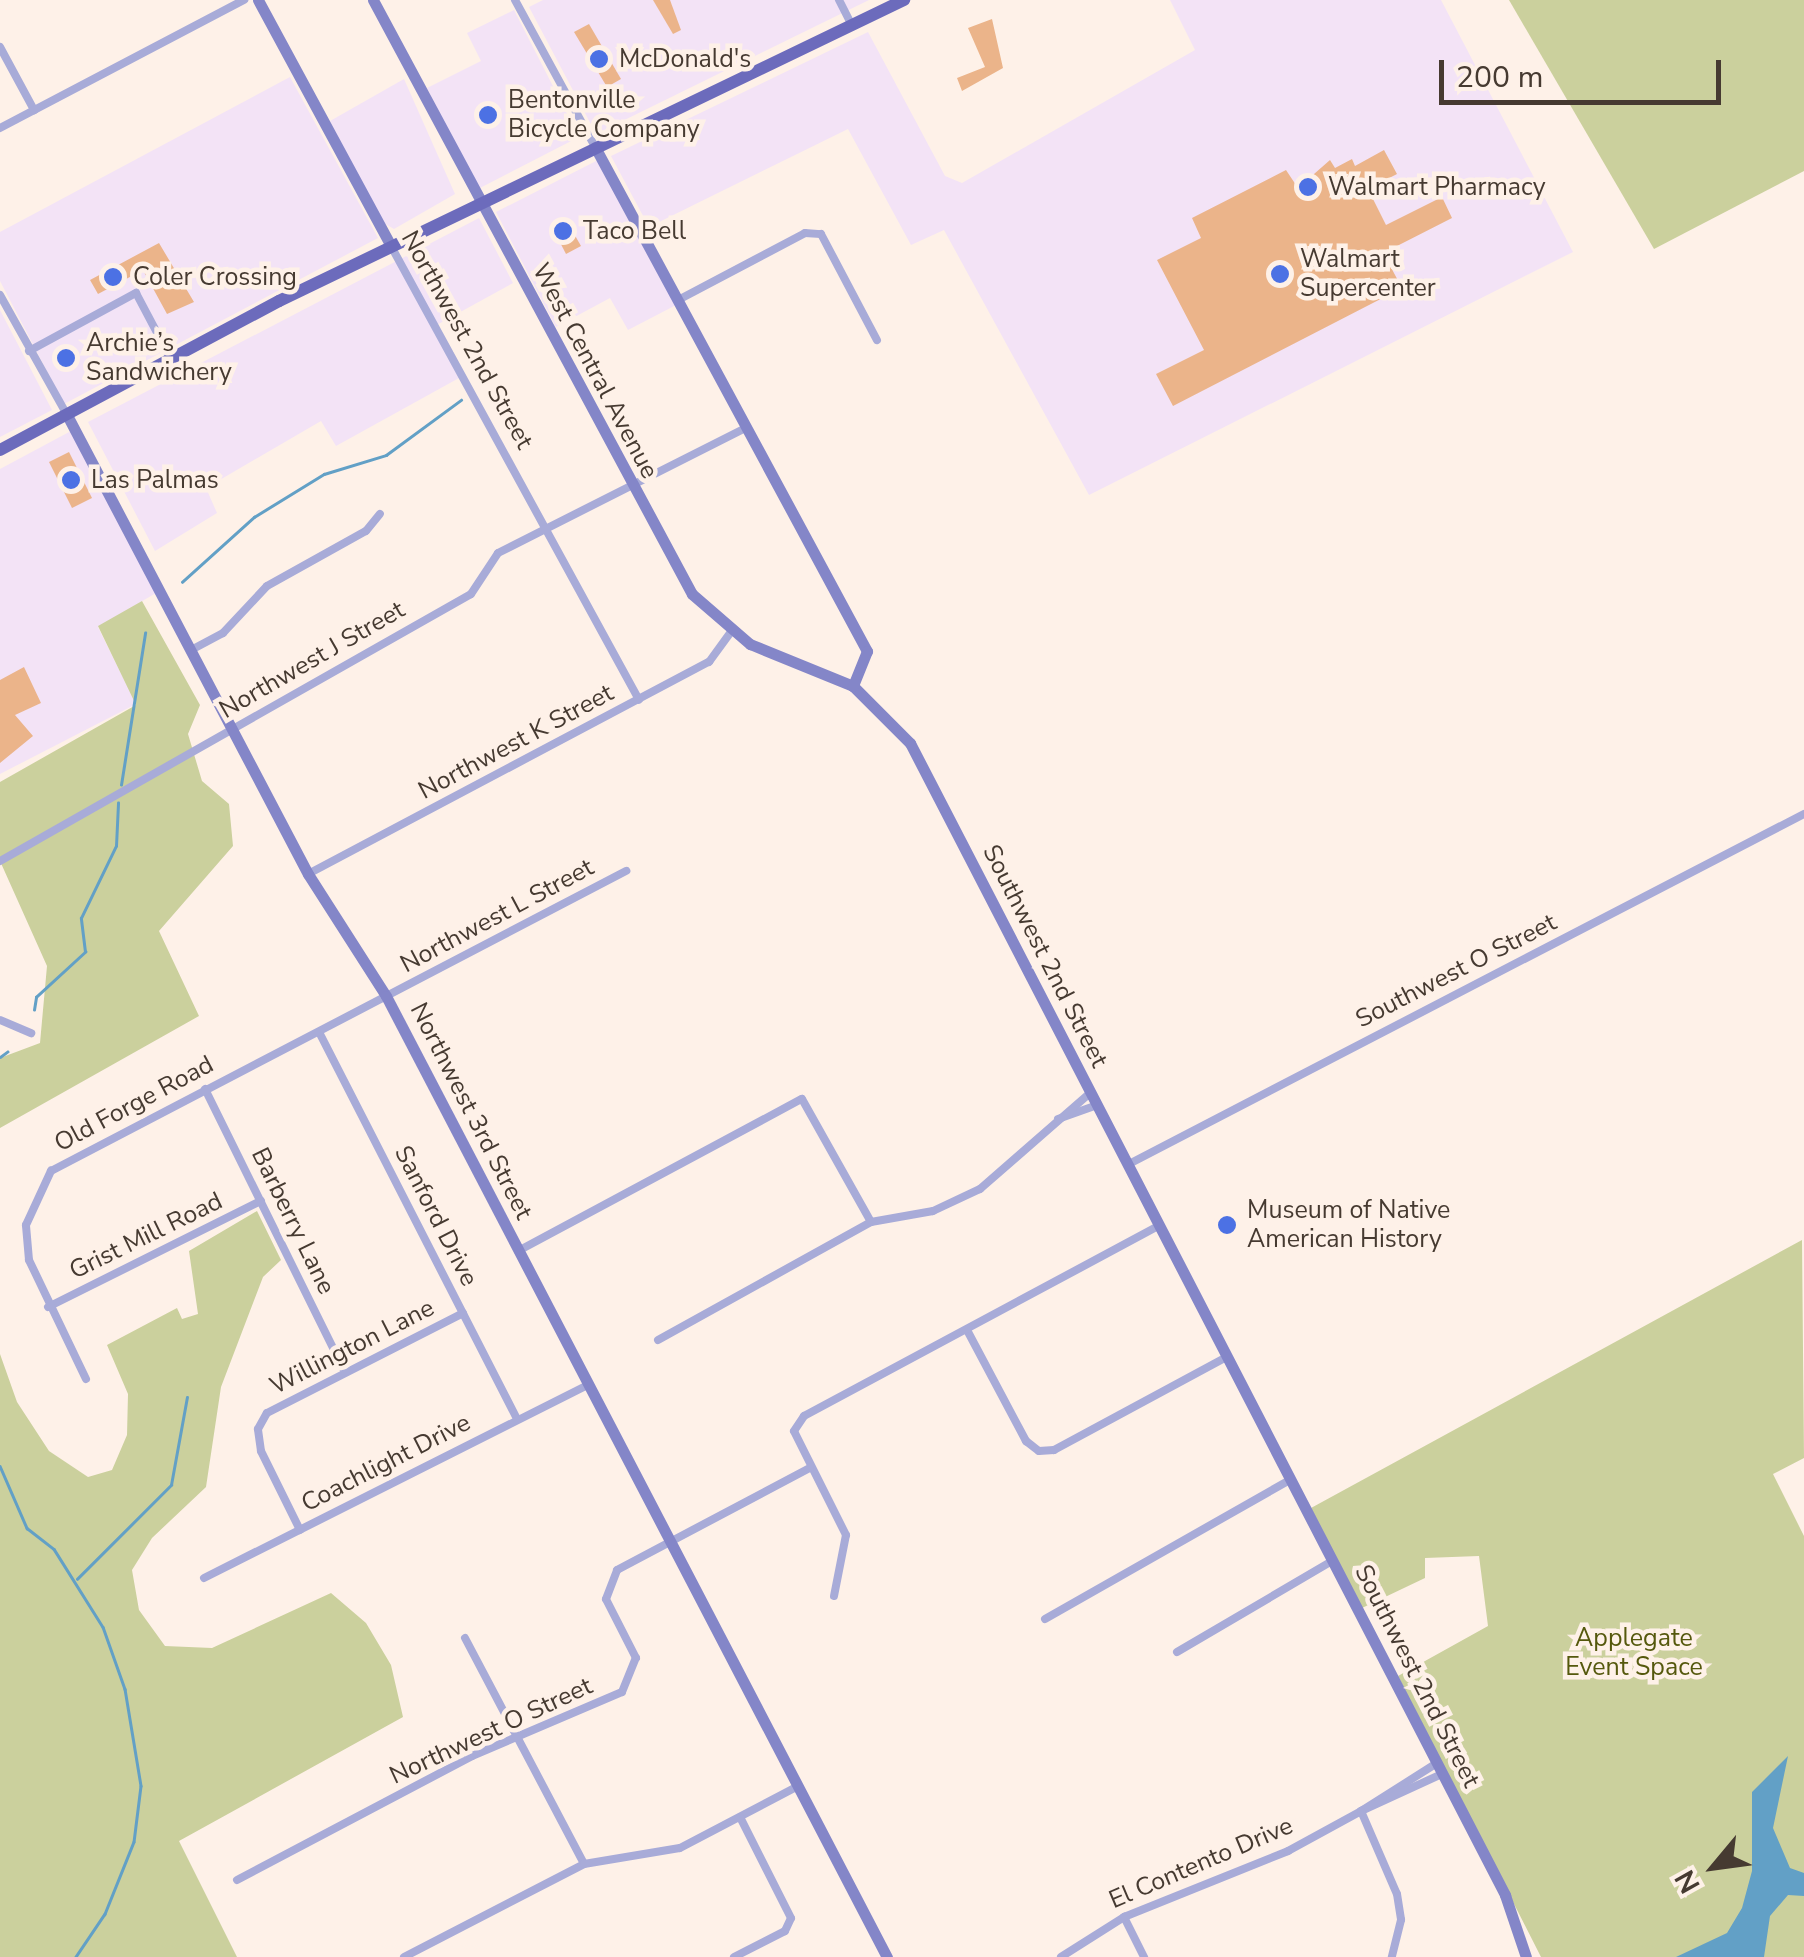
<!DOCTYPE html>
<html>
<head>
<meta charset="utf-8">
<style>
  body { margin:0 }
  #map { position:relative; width:1804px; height:1957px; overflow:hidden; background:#fef1e8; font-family:"Nunito Sans",sans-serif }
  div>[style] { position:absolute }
  .commercial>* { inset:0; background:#f3e3f6 }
  .green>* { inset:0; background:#cbd09d }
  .water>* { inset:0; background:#62a0c6 }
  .stream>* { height:2.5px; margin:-1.25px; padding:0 1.25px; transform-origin:1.25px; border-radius:1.25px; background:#62a0c6 }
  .building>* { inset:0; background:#ebb48a }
  .street>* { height:8px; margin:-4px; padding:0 4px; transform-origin:4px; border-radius:4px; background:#a8abd8 }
  .secondary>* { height:11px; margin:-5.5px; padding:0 5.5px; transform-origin:5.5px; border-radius:5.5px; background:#8486c8 }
  .primary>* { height:12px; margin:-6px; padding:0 6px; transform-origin:6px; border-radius:6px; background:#6c6bbc }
  .dots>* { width:28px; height:28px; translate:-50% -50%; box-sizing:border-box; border:5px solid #fef1e8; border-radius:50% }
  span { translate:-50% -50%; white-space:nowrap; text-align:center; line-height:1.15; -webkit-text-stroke:9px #fef1e8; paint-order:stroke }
  .poi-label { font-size:25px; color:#463a31 }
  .left { translate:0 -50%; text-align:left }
  .street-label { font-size:25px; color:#463a31 }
  .park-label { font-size:25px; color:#55580d }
  .north { position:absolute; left:1664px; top:1817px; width:100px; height:100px; -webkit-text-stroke:8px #fef1e8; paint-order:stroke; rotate:241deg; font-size:28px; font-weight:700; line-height:40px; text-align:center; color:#463a31 }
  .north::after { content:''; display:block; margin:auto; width:35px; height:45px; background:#463a31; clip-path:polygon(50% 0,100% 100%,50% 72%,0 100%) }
  .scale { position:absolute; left:1439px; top:60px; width:282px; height:45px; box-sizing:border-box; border:5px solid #463a31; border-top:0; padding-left:12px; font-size:30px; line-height:35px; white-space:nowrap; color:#463a31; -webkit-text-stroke:8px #fef1e8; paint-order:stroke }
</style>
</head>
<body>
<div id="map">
  <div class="commercial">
    <div style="clip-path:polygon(543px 0,869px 0,596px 134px,529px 7px)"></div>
    <div style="clip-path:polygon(1170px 0,1441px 0,1573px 252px,1089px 495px,944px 230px,911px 245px,848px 129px,649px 227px,611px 156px,868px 32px,945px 176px,962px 183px,1195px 50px)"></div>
    <div style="clip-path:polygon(514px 10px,579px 137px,478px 189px,427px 88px,481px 61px,467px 33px)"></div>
    <div style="clip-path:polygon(290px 77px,378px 238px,64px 404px,0 281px,0 232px)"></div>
    <div style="clip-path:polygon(404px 79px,455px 194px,394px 229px,382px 222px,330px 121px)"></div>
    <div style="clip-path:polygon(600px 159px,678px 304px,628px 330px,610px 298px,556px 327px,496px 212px)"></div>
    <div style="clip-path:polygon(479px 218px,513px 283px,433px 327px,459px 378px,336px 446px,321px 421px,206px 488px,217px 513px,155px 551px,88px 422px)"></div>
    <div style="clip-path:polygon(0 310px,52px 410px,0 437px)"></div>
    <div style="clip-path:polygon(71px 431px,156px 593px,98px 627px,136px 704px,0 774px,0 469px)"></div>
  </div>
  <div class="green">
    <div style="clip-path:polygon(1509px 0,1804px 0,1804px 171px,1654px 249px)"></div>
    <div style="clip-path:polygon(142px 601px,200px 705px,188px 734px,202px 781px,229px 804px,233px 846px,159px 931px,199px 1016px,0 1128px,0 1058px,40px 1043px,47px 966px,0 861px,0 782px,136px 705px,98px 626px)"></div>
    <div style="clip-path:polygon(257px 1211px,281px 1260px,263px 1277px,221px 1387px,206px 1487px,152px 1538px,132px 1570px,139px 1610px,165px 1646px,212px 1648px,331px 1593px,366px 1623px,391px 1665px,403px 1717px,179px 1841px,237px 1957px,0 1957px,0 1354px,17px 1402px,49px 1451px,88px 1477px,112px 1470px,127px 1435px,128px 1394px,107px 1345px,177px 1308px,182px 1319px,198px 1314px,189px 1251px)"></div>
    <div style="clip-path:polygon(1802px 1240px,1804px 1458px,1773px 1474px,1804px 1536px,1804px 1957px,1541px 1957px,1398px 1676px,1488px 1626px,1479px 1556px,1425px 1558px,1425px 1578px,1362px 1608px,1311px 1508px)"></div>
  </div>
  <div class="water">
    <div style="clip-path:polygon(1788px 1756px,1773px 1828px,1790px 1868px,1804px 1873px,1804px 1896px,1788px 1895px,1770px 1916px,1764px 1957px,1676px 1957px,1727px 1933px,1742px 1908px,1752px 1871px,1752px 1792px)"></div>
  </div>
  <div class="stream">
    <div style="left:182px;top:582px;width:97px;rotate:-42.1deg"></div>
    <div style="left:254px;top:517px;width:82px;rotate:-31.6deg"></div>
    <div style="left:324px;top:474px;width:65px;rotate:-17deg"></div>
    <div style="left:386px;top:455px;width:93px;rotate:-36.3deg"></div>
    <div style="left:121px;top:785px;width:154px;rotate:-81deg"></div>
    <div style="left:34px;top:1010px;width:13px;rotate:-81deg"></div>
    <div style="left:36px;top:997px;width:67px;rotate:-42.6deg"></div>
    <div style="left:85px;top:952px;width:34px;rotate:-97deg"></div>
    <div style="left:81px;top:918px;width:80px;rotate:-64.1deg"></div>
    <div style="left:116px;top:846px;width:43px;rotate:-87.3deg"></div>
    <div style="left:0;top:1057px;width:9px;rotate:-36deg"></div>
    <div style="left:0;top:1466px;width:68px;rotate:66.5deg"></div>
    <div style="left:27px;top:1528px;width:34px;rotate:38deg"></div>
    <div style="left:54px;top:1549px;width:92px;rotate:57.9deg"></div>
    <div style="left:103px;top:1627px;width:66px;rotate:70.5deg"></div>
    <div style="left:125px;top:1689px;width:98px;rotate:80.6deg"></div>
    <div style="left:141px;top:1786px;width:56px;rotate:97.1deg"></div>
    <div style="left:134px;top:1842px;width:78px;rotate:111.9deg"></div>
    <div style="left:105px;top:1914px;width:52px;rotate:124deg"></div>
    <div style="left:77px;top:1579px;width:133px;rotate:-45deg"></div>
    <div style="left:171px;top:1485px;width:89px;rotate:-79.7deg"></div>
  </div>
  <div class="building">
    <div style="clip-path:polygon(653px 0,670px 0,681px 30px,673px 34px)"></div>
    <div style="clip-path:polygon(992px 19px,1003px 68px,962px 91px,957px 78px,985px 67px,968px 28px)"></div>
    <div style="clip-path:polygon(589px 24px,621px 79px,607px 87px,574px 32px)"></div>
    <div style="clip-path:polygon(1384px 150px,1397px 174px,1368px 189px,1386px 225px,1442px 197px,1452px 218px,1397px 246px,1401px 253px,1387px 260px,1402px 288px,1173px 406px,1156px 374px,1204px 350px,1157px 260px,1201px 238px,1192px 218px,1286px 170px,1298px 188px,1330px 160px,1335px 168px,1352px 159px,1355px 166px)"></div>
    <div style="clip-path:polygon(565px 218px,581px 246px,566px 254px,551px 225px)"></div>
    <div style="clip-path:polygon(159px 243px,194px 302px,167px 314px,143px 270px,98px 294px,90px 280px)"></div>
    <div style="clip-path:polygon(69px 452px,92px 498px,72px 508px,49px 462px)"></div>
    <div style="clip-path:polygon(24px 667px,41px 703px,15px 715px,33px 736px,0 763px,0 680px)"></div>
  </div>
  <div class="street">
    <div style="left:515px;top:0;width:167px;rotate:61.4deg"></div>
    <div style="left:839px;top:0;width:28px;rotate:63deg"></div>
    <div style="left:0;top:47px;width:72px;rotate:61.6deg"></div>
    <div style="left:0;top:128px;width:276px;rotate:-27.7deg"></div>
    <div style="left:391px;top:246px;width:517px;rotate:61.35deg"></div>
    <div style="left:0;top:295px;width:137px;rotate:60.8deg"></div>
    <div style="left:680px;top:299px;width:141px;rotate:-27.8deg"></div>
    <div style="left:805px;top:233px;width:16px;rotate:4deg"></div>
    <div style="left:821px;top:234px;width:120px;rotate:62.2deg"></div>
    <div style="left:29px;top:351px;width:122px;rotate:-28.5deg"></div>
    <div style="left:136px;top:293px;width:75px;rotate:62.1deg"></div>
    <div style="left:193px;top:649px;width:34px;rotate:-28deg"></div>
    <div style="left:223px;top:633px;width:64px;rotate:-46.9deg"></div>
    <div style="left:267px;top:586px;width:113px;rotate:-29.1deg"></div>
    <div style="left:366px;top:531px;width:22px;rotate:-51deg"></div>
    <div style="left:0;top:861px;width:541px;rotate:-29.55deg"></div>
    <div style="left:471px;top:594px;width:49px;rotate:-56.6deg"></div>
    <div style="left:498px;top:553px;width:279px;rotate:-26.8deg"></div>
    <div style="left:308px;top:874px;width:454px;rotate:-27.9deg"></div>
    <div style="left:709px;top:662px;width:37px;rotate:-54deg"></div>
    <div style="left:0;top:1020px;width:34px;rotate:23deg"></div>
    <div style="left:319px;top:1032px;width:435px;rotate:62.9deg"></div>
    <div style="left:205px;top:1089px;width:313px;rotate:63.7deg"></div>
    <div style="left:1058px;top:1119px;width:41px;rotate:-19.7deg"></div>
    <div style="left:1127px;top:1165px;width:763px;rotate:-27.41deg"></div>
    <div style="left:518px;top:1251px;width:322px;rotate:-28.2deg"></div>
    <div style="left:802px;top:1099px;width:141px;rotate:60.7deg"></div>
    <div style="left:48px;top:1307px;width:238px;rotate:-26.5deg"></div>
    <div style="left:967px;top:1330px;width:126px;rotate:62deg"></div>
    <div style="left:1026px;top:1441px;width:16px;rotate:38deg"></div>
    <div style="left:1039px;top:1451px;width:15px;rotate:-4deg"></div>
    <div style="left:1054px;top:1450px;width:196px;rotate:-28.3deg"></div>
    <div style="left:658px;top:1340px;width:244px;rotate:-29deg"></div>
    <div style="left:871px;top:1222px;width:63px;rotate:-10.1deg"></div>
    <div style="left:933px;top:1211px;width:52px;rotate:-25.1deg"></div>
    <div style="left:980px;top:1189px;width:146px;rotate:-41.1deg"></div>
    <div style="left:86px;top:1379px;width:132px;rotate:-115.6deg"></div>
    <div style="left:29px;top:1260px;width:35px;rotate:-95deg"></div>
    <div style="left:26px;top:1225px;width:60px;rotate:-65.2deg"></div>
    <div style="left:51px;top:1171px;width:649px;rotate:-27.55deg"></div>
    <div style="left:300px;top:1530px;width:88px;rotate:-116.3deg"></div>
    <div style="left:261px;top:1451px;width:22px;rotate:-98deg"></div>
    <div style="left:258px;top:1429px;width:18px;rotate:-61deg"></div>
    <div style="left:267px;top:1413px;width:220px;rotate:-27deg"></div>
    <div style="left:204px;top:1578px;width:429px;rotate:-26.7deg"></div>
    <div style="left:834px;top:1596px;width:62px;rotate:-78.9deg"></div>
    <div style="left:846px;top:1535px;width:116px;rotate:-116.6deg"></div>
    <div style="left:794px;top:1431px;width:18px;rotate:-56deg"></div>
    <div style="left:804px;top:1416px;width:403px;rotate:-28.2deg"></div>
    <div style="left:1045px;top:1619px;width:282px;rotate:-29.6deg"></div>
    <div style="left:465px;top:1638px;width:255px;rotate:62.2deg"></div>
    <div style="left:1177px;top:1652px;width:180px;rotate:-30.4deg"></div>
    <div style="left:1437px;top:1763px;width:90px;rotate:147.7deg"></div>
    <div style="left:1361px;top:1811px;width:89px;rotate:-24.6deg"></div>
    <div style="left:237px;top:1880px;width:266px;rotate:-27.8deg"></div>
    <div style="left:472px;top:1756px;width:163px;rotate:-23.1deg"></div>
    <div style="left:622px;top:1692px;width:37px;rotate:-68deg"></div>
    <div style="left:636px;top:1658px;width:66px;rotate:-117deg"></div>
    <div style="left:606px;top:1599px;width:31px;rotate:-69deg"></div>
    <div style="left:617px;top:1570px;width:218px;rotate:-27.9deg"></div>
    <div style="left:1124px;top:1917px;width:45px;rotate:63.4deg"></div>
    <div style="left:404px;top:1957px;width:203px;rotate:-27.3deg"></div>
    <div style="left:584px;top:1864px;width:97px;rotate:-9.5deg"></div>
    <div style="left:680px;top:1848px;width:133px;rotate:-27.7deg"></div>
    <div style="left:734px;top:1957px;width:57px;rotate:-27deg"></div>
    <div style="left:785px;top:1931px;width:14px;rotate:-65deg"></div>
    <div style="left:791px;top:1918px;width:113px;rotate:-116.8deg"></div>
    <div style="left:1061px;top:1957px;width:75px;rotate:-32.4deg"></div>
    <div style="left:1124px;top:1917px;width:177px;rotate:-21.9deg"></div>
    <div style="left:1288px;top:1851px;width:83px;rotate:-28.7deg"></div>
    <div style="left:1361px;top:1811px;width:90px;rotate:66.6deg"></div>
    <div style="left:1397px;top:1894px;width:26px;rotate:81deg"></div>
    <div style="left:1401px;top:1920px;width:38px;rotate:104deg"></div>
  </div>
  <div class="secondary">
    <div style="left:258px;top:0;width:280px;rotate:61.6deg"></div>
    <div style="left:373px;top:0;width:674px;rotate:61.76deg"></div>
    <div style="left:692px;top:594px;width:77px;rotate:40.8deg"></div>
    <div style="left:750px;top:644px;width:111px;rotate:22.2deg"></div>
    <div style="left:853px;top:686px;width:81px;rotate:45deg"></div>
    <div style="left:910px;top:743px;width:1297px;rotate:62.68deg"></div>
    <div style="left:1505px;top:1895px;width:65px;rotate:71.3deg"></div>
    <div style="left:595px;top:147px;width:573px;rotate:61.65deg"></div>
    <div style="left:867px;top:651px;width:38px;rotate:112deg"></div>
    <div style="left:67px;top:415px;width:518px;rotate:62.3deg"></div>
    <div style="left:308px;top:874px;width:145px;rotate:57.4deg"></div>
    <div style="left:386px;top:996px;width:1084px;rotate:62.47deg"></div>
  </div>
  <div class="primary">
    <div style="left:0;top:450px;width:316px;rotate:-28.1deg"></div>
    <div style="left:279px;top:301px;width:694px;rotate:-25.72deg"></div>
  </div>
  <div class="dots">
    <div style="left:599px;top:59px;background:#4c71e4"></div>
    <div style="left:488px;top:115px;background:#4c71e4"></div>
    <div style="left:1308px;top:187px;background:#4c71e4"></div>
    <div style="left:563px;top:231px;background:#4c71e4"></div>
    <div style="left:1280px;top:274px;background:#4c71e4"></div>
    <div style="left:113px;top:277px;background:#4c71e4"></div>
    <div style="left:66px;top:358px;background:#4c71e4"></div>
    <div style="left:71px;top:480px;background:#4c71e4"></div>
    <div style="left:1227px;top:1225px;background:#4c71e4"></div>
  </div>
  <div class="poi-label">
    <span class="left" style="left:619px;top:59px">McDonald's</span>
    <span class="left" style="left:508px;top:115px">Bentonville<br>Bicycle Company</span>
    <span class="left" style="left:1328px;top:187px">Walmart Pharmacy</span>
    <span class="left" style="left:583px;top:231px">Taco Bell</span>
    <span class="left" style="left:1300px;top:274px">Walmart<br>Supercenter</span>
    <span class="left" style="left:133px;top:277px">Coler Crossing</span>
    <span class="left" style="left:86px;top:358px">Archie’s<br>Sandwichery</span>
    <span class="left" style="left:91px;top:480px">Las Palmas</span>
    <span class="left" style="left:1247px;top:1225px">Museum of Native<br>American History</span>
  </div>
  <div class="street-label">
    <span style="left:467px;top:340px;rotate:61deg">Northwest 2nd Street</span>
    <span style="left:595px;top:371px;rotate:62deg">West Central Avenue</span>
    <span style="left:312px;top:660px;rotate:-30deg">Northwest J Street</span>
    <span style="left:516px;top:742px;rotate:-28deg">Northwest K Street</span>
    <span style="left:497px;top:916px;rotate:-28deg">Northwest L Street</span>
    <span style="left:1045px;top:956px;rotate:63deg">Southwest 2nd Street</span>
    <span style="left:1456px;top:971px;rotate:-27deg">Southwest O Street</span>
    <span style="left:134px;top:1104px;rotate:-28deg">Old Forge Road</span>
    <span style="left:471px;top:1111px;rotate:63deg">Northwest 3rd Street</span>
    <span style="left:436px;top:1216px;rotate:63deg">Sanford Drive</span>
    <span style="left:293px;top:1221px;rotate:64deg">Barberry Lane</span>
    <span style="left:146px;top:1236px;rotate:-26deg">Grist Mill Road</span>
    <span style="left:352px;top:1347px;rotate:-27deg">Willington Lane</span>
    <span style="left:386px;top:1463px;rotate:-27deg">Coachlight Drive</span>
    <span style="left:1417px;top:1676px;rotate:63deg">Southwest 2nd Street</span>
    <span style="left:491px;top:1731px;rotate:-25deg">Northwest O Street</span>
    <span style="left:1201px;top:1863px;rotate:-23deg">El Contento Drive</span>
  </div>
  <div class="park-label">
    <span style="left:1634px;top:1653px">Applegate<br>Event Space</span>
  </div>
  <div class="north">N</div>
  <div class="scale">200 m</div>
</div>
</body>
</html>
